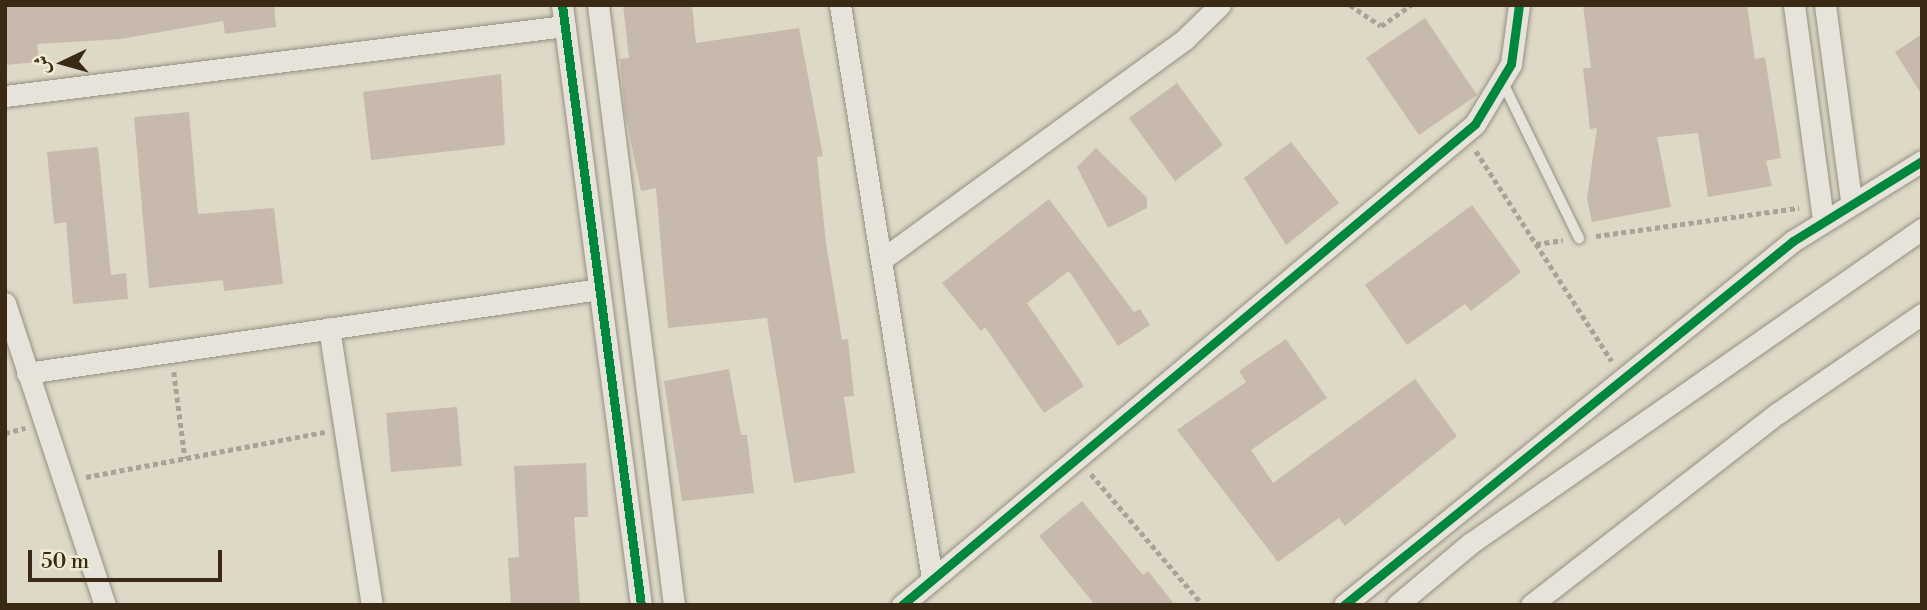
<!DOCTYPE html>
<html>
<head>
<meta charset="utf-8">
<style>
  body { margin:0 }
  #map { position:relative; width:1927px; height:610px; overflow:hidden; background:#ded9c6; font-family:"Libre Bodoni",Amiri,serif }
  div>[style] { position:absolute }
  .building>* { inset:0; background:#c7baac }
  .path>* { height:4.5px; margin-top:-2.25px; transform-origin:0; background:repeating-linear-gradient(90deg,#a7a399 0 5px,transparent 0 8.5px) }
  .roads { filter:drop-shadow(0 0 2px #958f82) drop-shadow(0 0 2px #958f82) }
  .lane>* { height:10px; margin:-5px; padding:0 5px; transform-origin:5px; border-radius:5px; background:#e6e3da }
  .street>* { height:21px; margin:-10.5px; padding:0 10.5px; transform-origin:10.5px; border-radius:10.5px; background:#e6e3da }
  .cycleway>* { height:9px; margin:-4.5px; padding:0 4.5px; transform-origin:4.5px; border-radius:4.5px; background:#00873e }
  span { translate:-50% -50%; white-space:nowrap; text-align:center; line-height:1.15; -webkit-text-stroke:6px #f1ead3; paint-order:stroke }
  .frame { position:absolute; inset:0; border:7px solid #392915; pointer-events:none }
  .north { position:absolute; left:28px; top:28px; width:70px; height:70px; -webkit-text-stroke:5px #f1ead3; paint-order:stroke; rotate:265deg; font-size:19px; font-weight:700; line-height:28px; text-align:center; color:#392915 }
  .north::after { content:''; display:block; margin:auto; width:24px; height:32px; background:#392915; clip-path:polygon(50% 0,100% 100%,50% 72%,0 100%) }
  .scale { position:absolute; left:28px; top:550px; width:194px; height:32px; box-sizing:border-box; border:4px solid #392915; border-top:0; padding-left:9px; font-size:21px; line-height:24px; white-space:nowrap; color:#392915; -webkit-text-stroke:5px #f1ead3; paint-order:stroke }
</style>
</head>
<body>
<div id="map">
  <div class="building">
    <div style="clip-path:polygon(5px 5px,274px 5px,276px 27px,225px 34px,223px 21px,121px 39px,37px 44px,39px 62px,5px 65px)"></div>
    <div style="clip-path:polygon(623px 5px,692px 5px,696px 43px,799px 28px,823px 156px,817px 157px,826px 243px,842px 340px,848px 339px,854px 396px,844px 397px,855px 473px,794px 483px,767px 318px,668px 328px,656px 188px,641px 191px,625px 113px,620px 59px,629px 58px)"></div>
    <div style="clip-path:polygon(1583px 5px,1747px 5px,1755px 59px,1765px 57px,1781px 158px,1766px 161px,1772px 186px,1708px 197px,1698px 133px,1657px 137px,1671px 207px,1592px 222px,1587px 198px,1597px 128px,1590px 129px,1583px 68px,1591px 68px)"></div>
    <div style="clip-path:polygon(1425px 18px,1477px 95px,1419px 135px,1366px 58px)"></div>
    <div style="clip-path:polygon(1922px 34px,1922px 95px,1895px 52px)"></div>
    <div style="clip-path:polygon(501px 74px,505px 145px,371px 160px,363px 92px)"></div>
    <div style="clip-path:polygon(1177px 83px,1223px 145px,1175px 181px,1129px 118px)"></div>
    <div style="clip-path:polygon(189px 112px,198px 214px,274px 208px,283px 284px,224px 291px,223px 280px,149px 288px,134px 117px)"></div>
    <div style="clip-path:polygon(1291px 142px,1339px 203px,1286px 245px,1244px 178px)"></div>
    <div style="clip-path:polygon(98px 147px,111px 275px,126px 273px,128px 299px,73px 304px,66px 222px,54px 224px,47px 152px)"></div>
    <div style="clip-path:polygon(1096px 148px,1147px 198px,1147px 208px,1108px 228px,1077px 167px)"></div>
    <div style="clip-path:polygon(1049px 199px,1134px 312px,1140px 309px,1150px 325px,1118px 346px,1069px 271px,1027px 303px,1084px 386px,1044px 413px,985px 327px,981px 331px,942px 283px)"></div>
    <div style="clip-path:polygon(1472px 205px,1521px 272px,1471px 311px,1465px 304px,1407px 345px,1365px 285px)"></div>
    <div style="clip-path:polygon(1286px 339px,1327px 398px,1251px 450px,1273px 483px,1415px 379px,1457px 436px,1345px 526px,1339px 518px,1278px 562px,1177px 430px,1246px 382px,1239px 371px)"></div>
    <div style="clip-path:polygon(729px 369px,741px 435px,747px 435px,754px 493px,682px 501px,664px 381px)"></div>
    <div style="clip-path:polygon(457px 407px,462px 466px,391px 472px,386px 413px)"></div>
    <div style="clip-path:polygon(586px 463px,588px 517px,574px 517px,580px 605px,511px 605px,508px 558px,519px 557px,514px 466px)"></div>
    <div style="clip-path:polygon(1082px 501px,1143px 575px,1148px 571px,1175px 605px,1095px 605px,1039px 536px)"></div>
  </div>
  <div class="path">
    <div style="left:1350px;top:5px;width:37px;rotate:34deg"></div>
    <div style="left:1381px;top:26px;width:37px;rotate:-35deg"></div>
    <div style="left:1476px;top:151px;width:250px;rotate:57.1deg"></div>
    <div style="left:1596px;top:236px;width:205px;rotate:-7.9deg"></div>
    <div style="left:1536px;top:244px;width:27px;rotate:-8deg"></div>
    <div style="left:174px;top:372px;width:87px;rotate:82.7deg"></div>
    <div style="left:5px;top:433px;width:21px;rotate:-14deg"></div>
    <div style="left:1091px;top:474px;width:172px;rotate:49.5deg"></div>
    <div style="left:86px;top:477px;width:243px;rotate:-10.7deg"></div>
  </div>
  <div class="roads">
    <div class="lane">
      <div style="left:1503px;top:83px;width:173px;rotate:63.9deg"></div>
    </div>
    <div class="street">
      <div style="left:562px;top:5px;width:605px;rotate:82.5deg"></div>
      <div style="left:598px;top:5px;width:605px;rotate:82.78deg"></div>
      <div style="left:840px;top:5px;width:580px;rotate:80.88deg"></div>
      <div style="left:1794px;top:5px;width:216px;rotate:82.3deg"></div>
      <div style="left:1825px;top:5px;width:198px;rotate:82.4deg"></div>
      <div style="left:5px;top:96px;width:564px;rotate:-7.13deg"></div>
      <div style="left:881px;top:260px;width:377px;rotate:-36deg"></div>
      <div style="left:1186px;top:38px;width:47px;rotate:-44.1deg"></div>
      <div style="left:5px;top:303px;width:318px;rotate:71.7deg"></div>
      <div style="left:329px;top:328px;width:280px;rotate:81.2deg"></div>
      <div style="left:27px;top:373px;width:578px;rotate:-8.35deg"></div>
      <div style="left:902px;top:605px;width:748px;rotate:-40.01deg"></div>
      <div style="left:1475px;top:124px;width:70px;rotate:-59deg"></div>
      <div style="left:1511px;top:64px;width:60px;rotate:-82.3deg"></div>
      <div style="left:1344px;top:605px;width:578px;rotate:-39.03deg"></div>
      <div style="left:1793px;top:241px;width:152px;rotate:-31.8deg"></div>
      <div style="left:1397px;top:605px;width:97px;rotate:-40deg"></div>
      <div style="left:1471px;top:543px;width:550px;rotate:-34.85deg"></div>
      <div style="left:1531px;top:605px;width:313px;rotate:-37.9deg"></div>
      <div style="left:1778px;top:413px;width:175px;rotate:-34.5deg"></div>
    </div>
  </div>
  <div class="cycleway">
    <div style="left:562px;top:5px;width:605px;rotate:82.5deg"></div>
    <div style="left:902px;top:605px;width:748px;rotate:-40.01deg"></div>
    <div style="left:1475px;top:124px;width:70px;rotate:-59deg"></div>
    <div style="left:1511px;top:64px;width:60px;rotate:-82.3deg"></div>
    <div style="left:1344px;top:605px;width:578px;rotate:-39.03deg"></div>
    <div style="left:1793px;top:241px;width:152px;rotate:-31.8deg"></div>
  </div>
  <div class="frame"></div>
  <div class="north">ش</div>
  <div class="scale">50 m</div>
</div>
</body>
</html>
